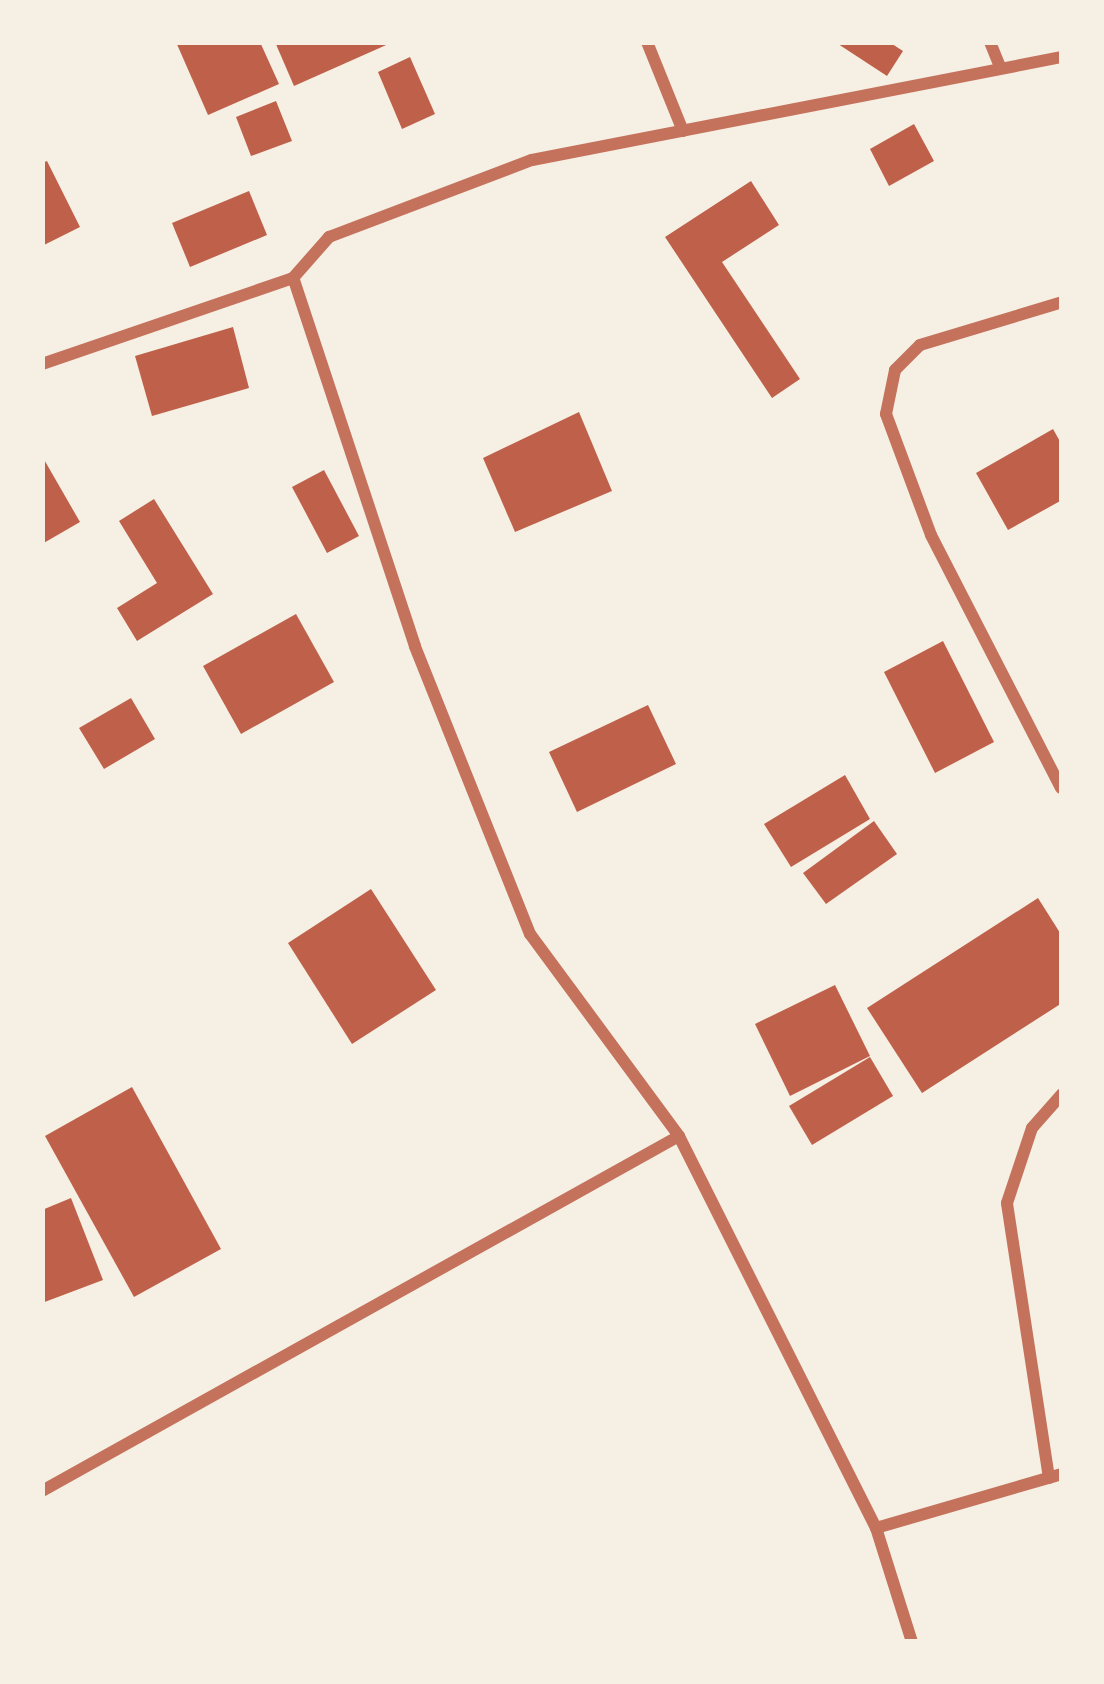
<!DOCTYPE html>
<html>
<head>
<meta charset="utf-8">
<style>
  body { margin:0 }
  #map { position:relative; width:1104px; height:1684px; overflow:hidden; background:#f6efe4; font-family:"IBM Plex Sans",sans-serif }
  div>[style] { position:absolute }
  .building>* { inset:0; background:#bf614a }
  .minor>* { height:12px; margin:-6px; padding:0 6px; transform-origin:6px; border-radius:6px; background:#c5725c }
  span { translate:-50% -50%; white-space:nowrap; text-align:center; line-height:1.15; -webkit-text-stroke:9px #f6efe4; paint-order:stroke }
  .frame { position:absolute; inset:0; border:45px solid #f6efe4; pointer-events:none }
</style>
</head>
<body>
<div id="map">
  <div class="building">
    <div style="clip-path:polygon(176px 42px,260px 42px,279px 84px,208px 115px)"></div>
    <div style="clip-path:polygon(275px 42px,393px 42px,294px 86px)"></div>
    <div style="clip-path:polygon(835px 42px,889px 42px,903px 51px,887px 76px)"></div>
    <div style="clip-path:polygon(410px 57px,435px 114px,402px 129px,378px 72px)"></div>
    <div style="clip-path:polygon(276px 101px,292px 141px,251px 156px,236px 117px)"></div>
    <div style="clip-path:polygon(914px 124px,934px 161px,889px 186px,870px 149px)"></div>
    <div style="clip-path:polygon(47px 161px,80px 227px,42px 246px,42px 163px)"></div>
    <div style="clip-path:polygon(751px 181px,779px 225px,722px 262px,800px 379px,772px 398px,665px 237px)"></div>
    <div style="clip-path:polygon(249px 191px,267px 235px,190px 267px,172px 223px)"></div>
    <div style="clip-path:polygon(233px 327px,249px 388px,152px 416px,135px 356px)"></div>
    <div style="clip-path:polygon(579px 412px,612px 491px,515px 532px,483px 458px)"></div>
    <div style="clip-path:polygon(1053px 429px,1062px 445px,1062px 500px,1008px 530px,976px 473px)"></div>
    <div style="clip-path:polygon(42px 456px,80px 522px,42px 544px)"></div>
    <div style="clip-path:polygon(324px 470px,359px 536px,327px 553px,292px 487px)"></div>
    <div style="clip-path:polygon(154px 499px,213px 594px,137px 641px,117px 608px,157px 583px,119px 521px)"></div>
    <div style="clip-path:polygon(296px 614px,334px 682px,241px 734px,203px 666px)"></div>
    <div style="clip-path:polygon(943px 641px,994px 742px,935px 773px,884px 672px)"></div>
    <div style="clip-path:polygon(131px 698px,155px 739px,104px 769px,79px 728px)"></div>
    <div style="clip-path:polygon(648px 705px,676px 764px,577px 812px,549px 752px)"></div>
    <div style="clip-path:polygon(845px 775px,870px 819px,791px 867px,764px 824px)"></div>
    <div style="clip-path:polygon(874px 821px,897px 854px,826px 904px,803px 873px)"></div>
    <div style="clip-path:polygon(371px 889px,436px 990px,352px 1044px,288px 943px)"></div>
    <div style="clip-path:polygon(1038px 898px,1062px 936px,1062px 1003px,922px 1093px,867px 1008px)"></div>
    <div style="clip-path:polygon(835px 985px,870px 1056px,790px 1096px,755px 1024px)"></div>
    <div style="clip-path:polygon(870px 1057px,893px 1096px,812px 1145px,789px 1106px)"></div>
    <div style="clip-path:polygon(132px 1087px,221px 1249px,134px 1297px,45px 1136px)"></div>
    <div style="clip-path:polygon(71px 1198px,103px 1280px,42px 1303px,42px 1210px)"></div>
  </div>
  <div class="minor">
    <div style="left:647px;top:42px;width:96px;rotate:68deg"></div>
    <div style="left:990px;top:42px;width:27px;rotate:68deg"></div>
    <div style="left:42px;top:364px;width:265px;rotate:-18.9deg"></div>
    <div style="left:1061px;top:788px;width:284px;rotate:-117.2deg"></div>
    <div style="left:931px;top:535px;width:129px;rotate:-110.4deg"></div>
    <div style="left:886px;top:414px;width:45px;rotate:-78.4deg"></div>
    <div style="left:895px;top:370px;width:35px;rotate:-45deg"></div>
    <div style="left:920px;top:345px;width:148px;rotate:-16.8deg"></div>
    <div style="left:1049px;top:1478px;width:278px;rotate:-98.7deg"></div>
    <div style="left:1007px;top:1203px;width:79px;rotate:-71.6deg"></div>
    <div style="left:1032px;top:1128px;width:45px;rotate:-48.6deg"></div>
    <div style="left:42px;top:1491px;width:729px;rotate:-29.13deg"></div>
    <div style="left:876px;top:1528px;width:194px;rotate:-16.2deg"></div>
    <div style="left:912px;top:1642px;width:120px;rotate:-107.5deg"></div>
    <div style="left:876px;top:1528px;width:439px;rotate:-116.7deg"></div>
    <div style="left:679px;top:1136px;width:251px;rotate:-126.4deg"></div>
    <div style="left:530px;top:934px;width:310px;rotate:-111.8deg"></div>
    <div style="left:415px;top:646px;width:388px;rotate:-108.3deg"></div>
    <div style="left:293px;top:278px;width:55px;rotate:-48.7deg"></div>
    <div style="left:329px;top:237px;width:217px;rotate:-20.8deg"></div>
    <div style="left:532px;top:160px;width:540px;rotate:-11deg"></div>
  </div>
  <div class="frame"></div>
</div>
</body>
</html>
